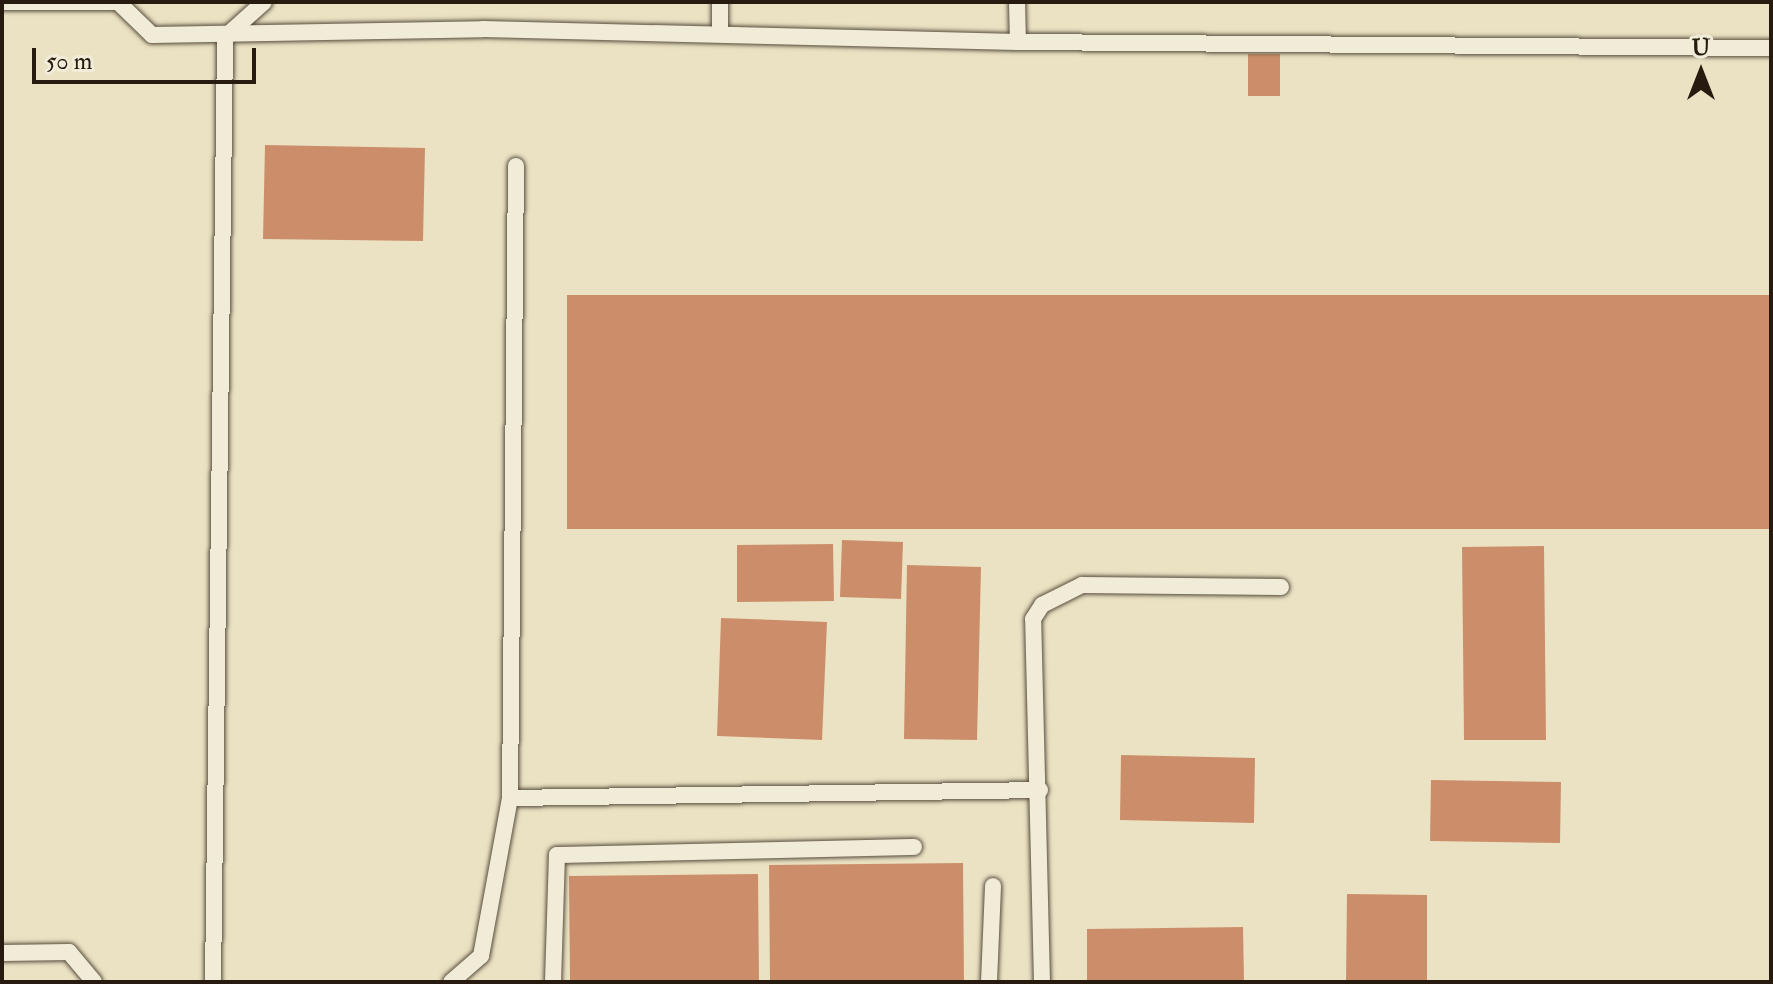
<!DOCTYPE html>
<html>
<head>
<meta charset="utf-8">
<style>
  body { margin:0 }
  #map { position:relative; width:1773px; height:984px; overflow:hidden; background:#eae2c3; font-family:"IM FELL Double Pica",serif }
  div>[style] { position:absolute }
  .building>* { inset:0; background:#cc8e6a }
  .roads { filter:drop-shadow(0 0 2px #584d3d) drop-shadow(0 0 2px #584d3d) }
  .service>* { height:16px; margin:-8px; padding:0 8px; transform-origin:8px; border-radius:8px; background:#f1ecd8 }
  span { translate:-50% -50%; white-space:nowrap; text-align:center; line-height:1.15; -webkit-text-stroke:6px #f1ecd8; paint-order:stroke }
  .frame { position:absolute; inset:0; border:4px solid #271b10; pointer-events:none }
  .north { position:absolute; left:1661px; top:32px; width:80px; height:80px; -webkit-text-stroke:6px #f1ecd8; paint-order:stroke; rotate:0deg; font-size:22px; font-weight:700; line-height:32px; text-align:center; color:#271b10 }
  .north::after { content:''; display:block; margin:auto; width:28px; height:36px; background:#271b10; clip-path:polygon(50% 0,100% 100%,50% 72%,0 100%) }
  .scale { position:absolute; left:32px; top:48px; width:224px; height:36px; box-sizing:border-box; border:4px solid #271b10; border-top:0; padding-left:10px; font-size:24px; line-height:28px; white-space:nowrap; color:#271b10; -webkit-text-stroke:6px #f1ecd8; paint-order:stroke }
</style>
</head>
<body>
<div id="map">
  <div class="building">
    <div style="clip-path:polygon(1248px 54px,1280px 54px,1280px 96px,1248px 96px)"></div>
    <div style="clip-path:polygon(265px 145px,425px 148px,423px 241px,263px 239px)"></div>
    <div style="clip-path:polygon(567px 295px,1771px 295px,1771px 529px,567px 529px)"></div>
    <div style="clip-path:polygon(842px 540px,903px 542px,901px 599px,840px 597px)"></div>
    <div style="clip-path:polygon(833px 544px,834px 601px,737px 602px,737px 545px)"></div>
    <div style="clip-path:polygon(1544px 546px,1546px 740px,1464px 740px,1462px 547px)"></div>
    <div style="clip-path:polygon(907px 565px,981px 567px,977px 740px,904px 739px)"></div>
    <div style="clip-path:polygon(721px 618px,827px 622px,822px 740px,717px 736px)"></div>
    <div style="clip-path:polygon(1121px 755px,1255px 758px,1254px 823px,1120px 820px)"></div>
    <div style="clip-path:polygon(1431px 780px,1561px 782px,1560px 843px,1430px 841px)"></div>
    <div style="clip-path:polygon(963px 863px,964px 982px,770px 982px,769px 865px)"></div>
    <div style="clip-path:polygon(758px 874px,759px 982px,570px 982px,569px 876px)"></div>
    <div style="clip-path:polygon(1347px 894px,1427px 895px,1427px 982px,1346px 982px)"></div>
    <div style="clip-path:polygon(1243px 927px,1244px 982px,1087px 982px,1087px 929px)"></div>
  </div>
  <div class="roads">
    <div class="service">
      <div style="left:2px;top:2px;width:116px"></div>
      <div style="left:118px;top:2px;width:47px;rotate:44.1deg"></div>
      <div style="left:152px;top:35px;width:331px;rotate:-1deg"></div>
      <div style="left:483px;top:29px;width:535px;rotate:1.39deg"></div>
      <div style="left:1018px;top:42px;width:753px;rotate:0.46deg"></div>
      <div style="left:720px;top:2px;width:32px;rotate:90deg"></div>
      <div style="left:1017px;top:2px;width:40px;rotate:88.6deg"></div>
      <div style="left:225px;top:37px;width:52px;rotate:-41.9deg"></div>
      <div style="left:510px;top:798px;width:530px;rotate:-0.86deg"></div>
      <div style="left:2px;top:953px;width:67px;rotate:-0.9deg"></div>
      <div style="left:69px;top:952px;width:39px;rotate:50deg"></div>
      <div style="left:213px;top:982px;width:945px;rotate:-89.27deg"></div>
      <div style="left:451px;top:982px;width:40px;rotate:-41deg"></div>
      <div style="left:481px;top:956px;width:161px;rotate:-79.6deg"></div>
      <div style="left:510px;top:798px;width:632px;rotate:-89.46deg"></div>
      <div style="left:553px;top:982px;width:127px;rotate:-88.2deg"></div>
      <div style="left:557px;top:855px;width:357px;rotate:-1.3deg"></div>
      <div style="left:989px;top:982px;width:96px;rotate:-87.6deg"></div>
      <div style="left:1042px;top:982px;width:363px;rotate:-91.4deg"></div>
      <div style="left:1033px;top:619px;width:17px;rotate:-57deg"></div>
      <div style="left:1042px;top:605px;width:45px;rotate:-26.6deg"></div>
      <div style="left:1082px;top:585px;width:199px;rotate:0.6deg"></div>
    </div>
  </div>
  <div class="frame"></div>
  <div class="north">U</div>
  <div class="scale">50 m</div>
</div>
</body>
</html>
